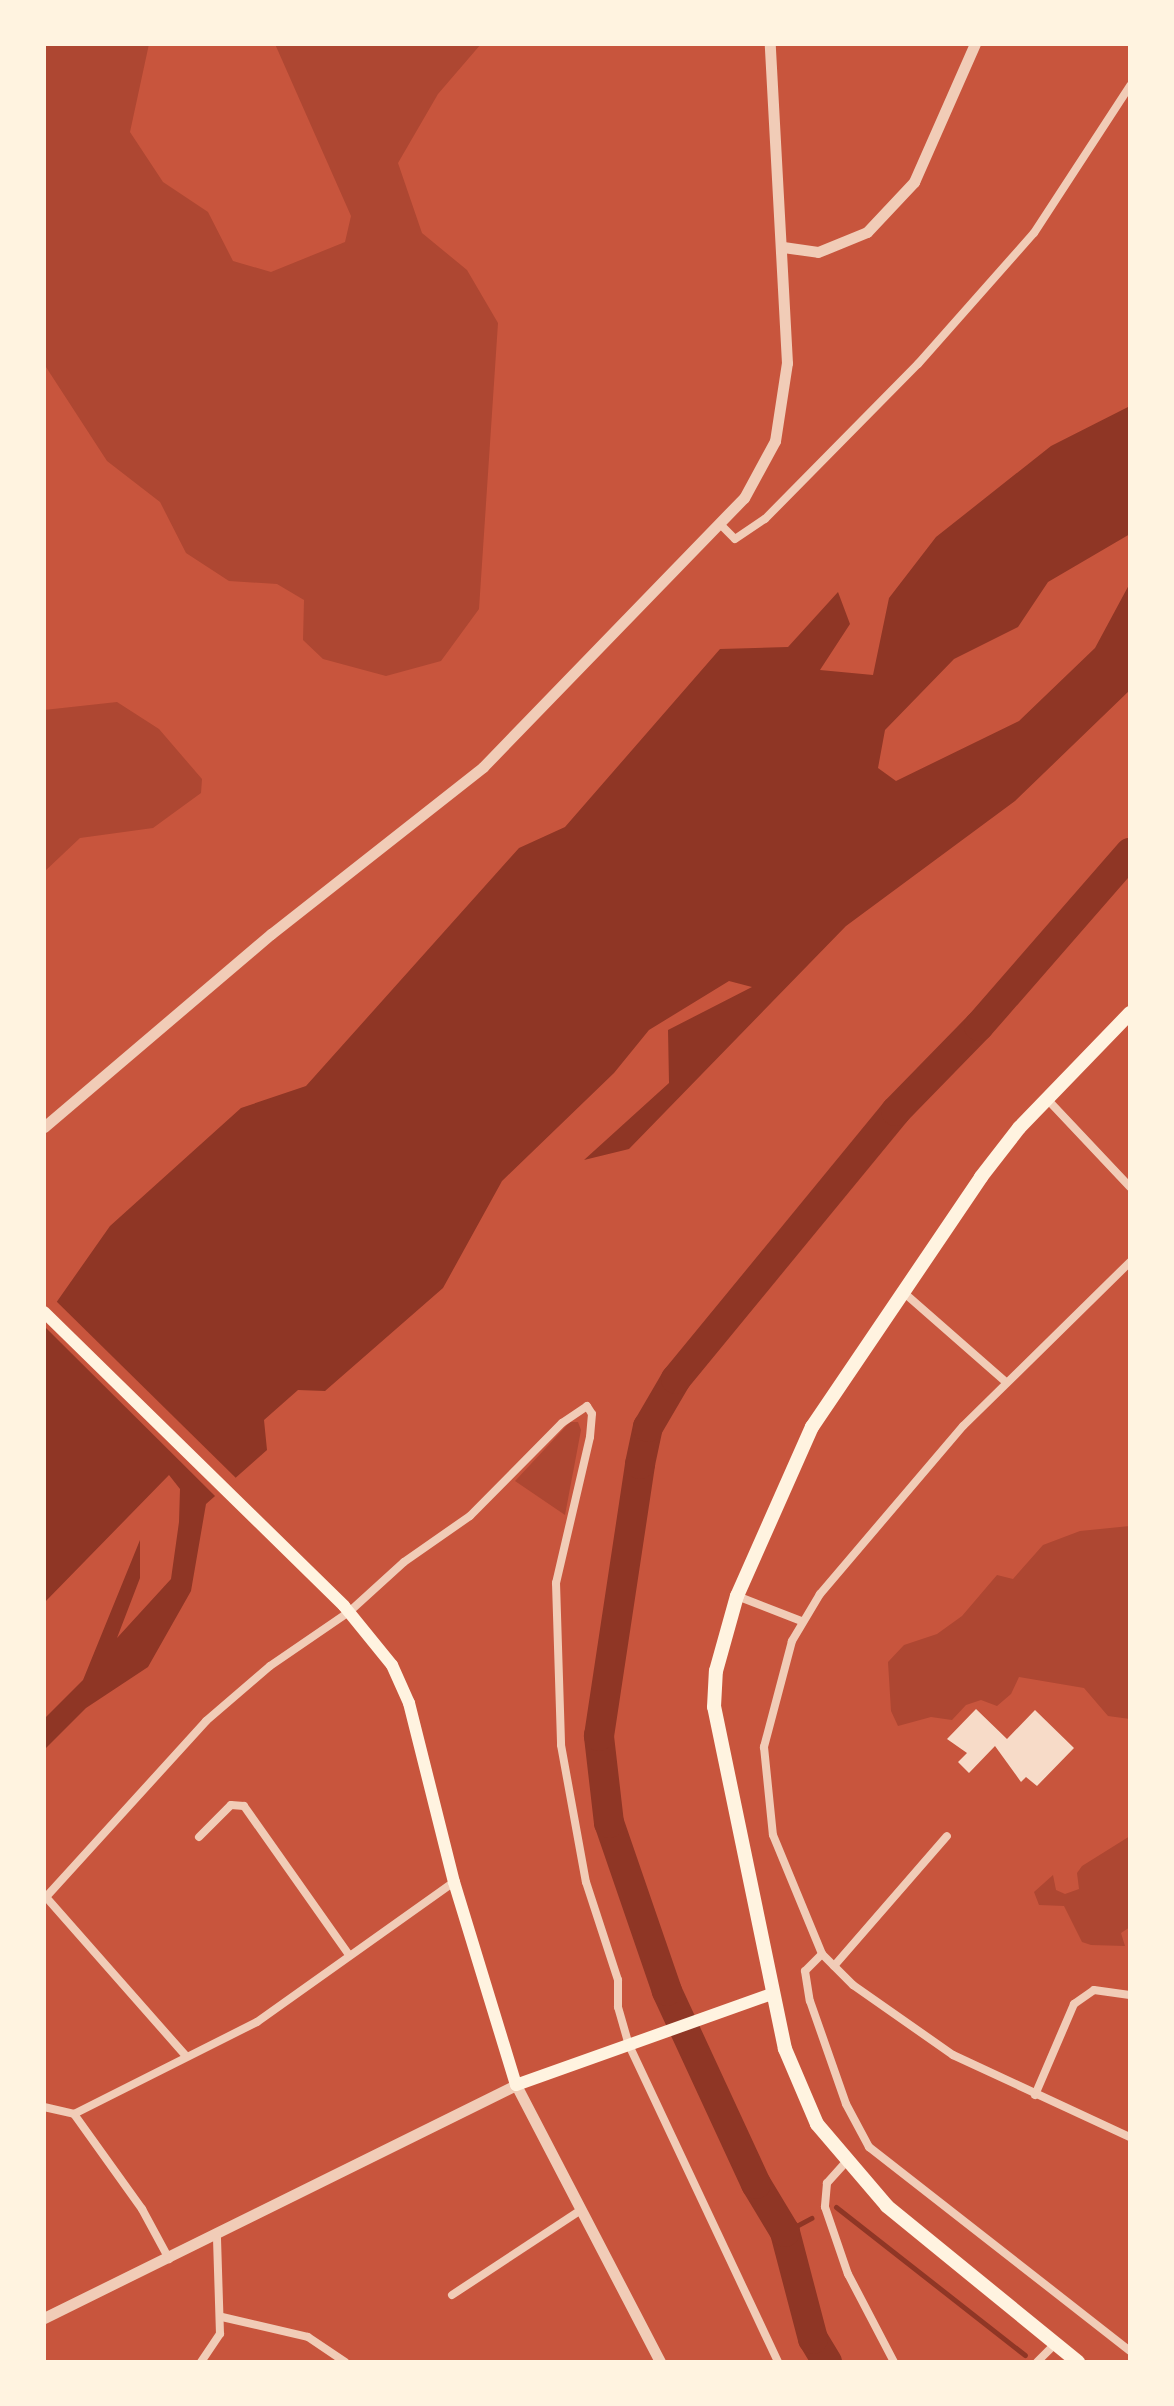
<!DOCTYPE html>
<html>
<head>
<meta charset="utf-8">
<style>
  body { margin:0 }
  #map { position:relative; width:1174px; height:2406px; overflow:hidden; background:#c8553d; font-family:"Archivo Narrow",sans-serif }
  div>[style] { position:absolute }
  .green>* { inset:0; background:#ae4732 }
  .water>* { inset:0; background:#8f3625 }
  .pier>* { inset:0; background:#c8553d }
  .stream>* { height:5px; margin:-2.5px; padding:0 2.5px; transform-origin:2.5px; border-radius:2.5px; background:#8f3625 }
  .river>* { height:30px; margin:-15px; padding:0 15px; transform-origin:15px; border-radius:15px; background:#8f3625 }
  .building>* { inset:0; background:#f7dbc8 }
  .minor>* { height:8px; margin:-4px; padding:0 4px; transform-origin:4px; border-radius:4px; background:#f1ccb7 }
  .tertiary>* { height:11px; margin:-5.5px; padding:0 5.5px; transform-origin:5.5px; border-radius:5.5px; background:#f1ccb7 }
  .secondary>* { height:12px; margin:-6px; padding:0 6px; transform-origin:6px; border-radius:6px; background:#fff3e0 }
  .primary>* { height:14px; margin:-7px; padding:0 7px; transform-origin:7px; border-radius:7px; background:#fff3e0 }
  span { translate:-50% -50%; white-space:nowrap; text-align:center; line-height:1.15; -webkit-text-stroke:6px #fff3e0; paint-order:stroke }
  .frame { position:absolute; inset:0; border:46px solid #fff3e0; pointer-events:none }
</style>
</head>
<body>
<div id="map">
  <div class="green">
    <div style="clip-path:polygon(44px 44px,149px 44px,130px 132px,163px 182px,208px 212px,233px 261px,271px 272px,345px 242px,351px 216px,275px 44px,481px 44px,438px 94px,398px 163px,422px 233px,467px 270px,498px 323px,479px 609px,441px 661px,386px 676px,323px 659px,303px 640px,304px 600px,277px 584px,229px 581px,186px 553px,160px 502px,107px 461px,44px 364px)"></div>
    <div style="clip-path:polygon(117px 702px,159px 729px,202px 779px,201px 793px,153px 828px,80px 838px,44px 872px,44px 710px)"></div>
    <div style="clip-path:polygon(570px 1422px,578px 1422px,581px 1430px,565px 1515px,515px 1481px)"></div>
    <div style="clip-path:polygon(1130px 1526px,1130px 1719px,1108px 1716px,1084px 1688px,1019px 1677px,1011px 1694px,997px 1706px,981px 1700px,966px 1705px,952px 1720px,931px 1717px,898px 1726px,891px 1711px,888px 1662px,904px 1645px,937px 1634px,962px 1616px,997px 1575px,1013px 1579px,1043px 1545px,1080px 1531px)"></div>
    <div style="clip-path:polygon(1130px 1836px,1130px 1927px,1121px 1933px,1125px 1946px,1091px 1945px,1082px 1942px,1064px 1906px,1039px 1905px,1034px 1892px,1053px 1875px,1056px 1890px,1065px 1894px,1079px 1889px,1077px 1873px,1082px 1866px)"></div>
  </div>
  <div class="water">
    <div style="clip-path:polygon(1130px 406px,1130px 534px,1048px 582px,1018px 627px,954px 659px,885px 730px,878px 768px,896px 781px,1019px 721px,1095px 648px,1130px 583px,1130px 690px,1015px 801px,846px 926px,629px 1149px,584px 1160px,669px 1083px,668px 1030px,752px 987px,729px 981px,649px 1030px,614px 1073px,502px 1181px,443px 1288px,325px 1391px,298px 1390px,264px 1420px,267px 1450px,206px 1504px,191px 1591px,148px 1667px,86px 1708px,44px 1750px,44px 1719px,83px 1680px,140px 1540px,140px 1578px,117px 1638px,171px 1579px,179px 1522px,180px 1489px,169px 1475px,44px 1603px,44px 1320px,110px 1226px,241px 1108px,306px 1086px,519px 848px,565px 827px,720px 649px,788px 647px,838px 592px,850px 624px,820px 670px,873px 675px,889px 598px,936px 537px,1051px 446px)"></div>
  </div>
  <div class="pier">
    <div style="clip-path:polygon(54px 1299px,239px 1481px,218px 1499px,44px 1326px,44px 1313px)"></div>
  </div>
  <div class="stream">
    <div style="left:836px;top:2207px;width:240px;rotate:38.1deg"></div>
    <div style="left:785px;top:2232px;width:30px;rotate:-28deg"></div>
  </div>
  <div class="river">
    <div style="left:827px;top:2362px;width:27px;rotate:-121deg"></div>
    <div style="left:813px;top:2339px;width:111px;rotate:-104.7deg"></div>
    <div style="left:785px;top:2232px;width:56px;rotate:-121.1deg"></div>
    <div style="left:756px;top:2184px;width:213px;rotate:-114.8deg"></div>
    <div style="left:667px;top:1991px;width:178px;rotate:-109deg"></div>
    <div style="left:609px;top:1823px;width:88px;rotate:-96.6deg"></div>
    <div style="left:599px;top:1736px;width:275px;rotate:-81.4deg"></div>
    <div style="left:640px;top:1464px;width:38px;rotate:-78deg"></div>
    <div style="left:648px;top:1427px;width:56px;rotate:-59.7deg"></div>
    <div style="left:676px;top:1379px;width:347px;rotate:-50.6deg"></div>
    <div style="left:896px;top:1111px;width:119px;rotate:-45.7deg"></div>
    <div style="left:979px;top:1026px;width:230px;rotate:-48.9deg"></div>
  </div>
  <div class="building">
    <div style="clip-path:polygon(976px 1709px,1007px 1739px,1035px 1710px,1074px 1748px,1037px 1786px,1026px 1777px,1021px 1782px,995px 1746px,969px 1773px,958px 1762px,967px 1753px,947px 1739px)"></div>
  </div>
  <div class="minor">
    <div style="left:722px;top:526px;width:18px;rotate:45deg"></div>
    <div style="left:735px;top:539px;width:36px;rotate:-34deg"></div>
    <div style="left:765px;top:519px;width:218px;rotate:-45.4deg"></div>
    <div style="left:918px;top:364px;width:175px;rotate:-48.5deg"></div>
    <div style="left:1034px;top:233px;width:176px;rotate:-56.9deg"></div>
    <div style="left:1047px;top:1099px;width:121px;rotate:46.7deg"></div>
    <div style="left:1130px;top:1262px;width:234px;rotate:135.5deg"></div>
    <div style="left:963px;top:1426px;width:221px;rotate:130.4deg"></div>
    <div style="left:820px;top:1594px;width:55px;rotate:120.8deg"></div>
    <div style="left:792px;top:1641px;width:110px;rotate:104.8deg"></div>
    <div style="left:764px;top:1747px;width:88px;rotate:84.2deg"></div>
    <div style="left:773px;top:1835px;width:129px;rotate:67.6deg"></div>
    <div style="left:822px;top:1954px;width:44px;rotate:45deg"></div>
    <div style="left:853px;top:1985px;width:122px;rotate:35deg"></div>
    <div style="left:953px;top:2055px;width:195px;rotate:24.9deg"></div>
    <div style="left:902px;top:1291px;width:138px;rotate:41.2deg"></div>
    <div style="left:737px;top:1596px;width:69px;rotate:21.3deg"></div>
    <div style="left:199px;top:1837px;width:45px;rotate:-45deg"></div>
    <div style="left:231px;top:1805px;width:13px;rotate:4deg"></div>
    <div style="left:244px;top:1806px;width:182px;rotate:54.8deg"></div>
    <div style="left:822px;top:1954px;width:24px;rotate:135deg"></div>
    <div style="left:805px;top:1971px;width:30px;rotate:81deg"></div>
    <div style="left:810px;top:2001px;width:109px;rotate:70.7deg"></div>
    <div style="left:846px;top:2104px;width:49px;rotate:61.9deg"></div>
    <div style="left:869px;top:2147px;width:331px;rotate:38deg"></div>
    <div style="left:834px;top:1966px;width:172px;rotate:-49deg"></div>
    <div style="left:186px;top:2056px;width:212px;rotate:-131.4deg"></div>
    <div style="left:46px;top:1897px;width:238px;rotate:-47.7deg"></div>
    <div style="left:206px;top:1721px;width:84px;rotate:-40.7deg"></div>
    <div style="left:270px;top:1666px;width:96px;rotate:-34.4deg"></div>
    <div style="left:349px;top:1612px;width:74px;rotate:-42.3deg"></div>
    <div style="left:404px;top:1562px;width:80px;rotate:-34.9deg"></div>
    <div style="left:470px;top:1516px;width:131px;rotate:-45.3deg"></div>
    <div style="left:562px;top:1423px;width:30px;rotate:-34deg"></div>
    <div style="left:587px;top:1406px;width:9px;rotate:58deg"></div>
    <div style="left:592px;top:1414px;width:23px;rotate:95deg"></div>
    <div style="left:590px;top:1437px;width:150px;rotate:103.1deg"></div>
    <div style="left:556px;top:1583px;width:162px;rotate:88.2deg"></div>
    <div style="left:561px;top:1745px;width:139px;rotate:79.7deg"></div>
    <div style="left:586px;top:1882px;width:103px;rotate:71.9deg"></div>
    <div style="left:618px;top:1980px;width:27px;rotate:90deg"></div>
    <div style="left:618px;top:2007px;width:37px;rotate:74deg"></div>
    <div style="left:628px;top:2043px;width:353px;rotate:64.8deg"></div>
    <div style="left:1035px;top:2095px;width:99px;rotate:-66.8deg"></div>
    <div style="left:1074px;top:2004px;width:24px;rotate:-35deg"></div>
    <div style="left:1094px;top:1990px;width:36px;rotate:8deg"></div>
    <div style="left:44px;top:2107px;width:31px;rotate:13deg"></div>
    <div style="left:74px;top:2114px;width:117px;rotate:54.4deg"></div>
    <div style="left:142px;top:2209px;width:57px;rotate:61.6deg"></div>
    <div style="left:74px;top:2114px;width:205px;rotate:-26.7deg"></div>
    <div style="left:257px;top:2022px;width:242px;rotate:-35.4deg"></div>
    <div style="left:845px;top:2163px;width:27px;rotate:132deg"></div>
    <div style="left:827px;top:2183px;width:24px;rotate:95deg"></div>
    <div style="left:825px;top:2207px;width:71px;rotate:71.1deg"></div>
    <div style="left:848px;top:2274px;width:99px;rotate:62.4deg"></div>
    <div style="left:452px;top:2295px;width:151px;rotate:-33.4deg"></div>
    <div style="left:222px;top:2317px;width:88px;rotate:13.1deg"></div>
    <div style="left:308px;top:2337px;width:45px;rotate:34deg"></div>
    <div style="left:201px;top:2362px;width:34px;rotate:-56deg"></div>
    <div style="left:220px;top:2334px;width:98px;rotate:-91.8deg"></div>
    <div style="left:1037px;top:2362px;width:25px;rotate:-45deg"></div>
  </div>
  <div class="tertiary">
    <div style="left:783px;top:247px;width:35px;rotate:8deg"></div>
    <div style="left:818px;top:252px;width:53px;rotate:-22.2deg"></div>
    <div style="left:867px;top:232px;width:69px;rotate:-46.8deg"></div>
    <div style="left:914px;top:182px;width:151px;rotate:-66.2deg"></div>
    <div style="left:44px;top:1127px;width:298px;rotate:-40.4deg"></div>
    <div style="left:271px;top:934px;width:270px;rotate:-38.2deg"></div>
    <div style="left:483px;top:767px;width:375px;rotate:-45.9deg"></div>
    <div style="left:744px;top:498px;width:65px;rotate:-61.5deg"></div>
    <div style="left:775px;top:441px;width:79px;rotate:-81.3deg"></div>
    <div style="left:787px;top:363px;width:319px;rotate:-93.1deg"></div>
    <div style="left:44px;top:2318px;width:526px;rotate:-26.27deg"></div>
    <div style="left:516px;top:2085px;width:312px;rotate:62.5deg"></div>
  </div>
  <div class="secondary">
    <div style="left:44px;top:1312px;width:420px;rotate:44.4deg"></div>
    <div style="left:344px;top:1606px;width:76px;rotate:50.9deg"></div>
    <div style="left:392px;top:1665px;width:42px;rotate:65.9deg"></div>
    <div style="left:409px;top:1703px;width:185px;rotate:75.9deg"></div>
    <div style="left:454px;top:1882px;width:212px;rotate:73deg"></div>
    <div style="left:516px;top:2085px;width:272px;rotate:-19.6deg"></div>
  </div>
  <div class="primary">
    <div style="left:1078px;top:2362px;width:247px;rotate:-140.8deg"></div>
    <div style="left:887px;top:2206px;width:108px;rotate:-130.5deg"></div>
    <div style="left:817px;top:2124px;width:82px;rotate:-113.1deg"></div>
    <div style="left:785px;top:2049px;width:349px;rotate:-101.7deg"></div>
    <div style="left:714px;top:1707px;width:36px;rotate:-87deg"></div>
    <div style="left:716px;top:1671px;width:78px;rotate:-74.4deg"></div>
    <div style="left:737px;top:1596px;width:185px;rotate:-66.1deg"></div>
    <div style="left:812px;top:1427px;width:302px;rotate:-55.9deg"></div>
    <div style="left:981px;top:1177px;width:62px;rotate:-52.2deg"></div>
    <div style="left:1019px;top:1128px;width:160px;rotate:-46deg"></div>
  </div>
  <div class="frame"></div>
</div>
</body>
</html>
